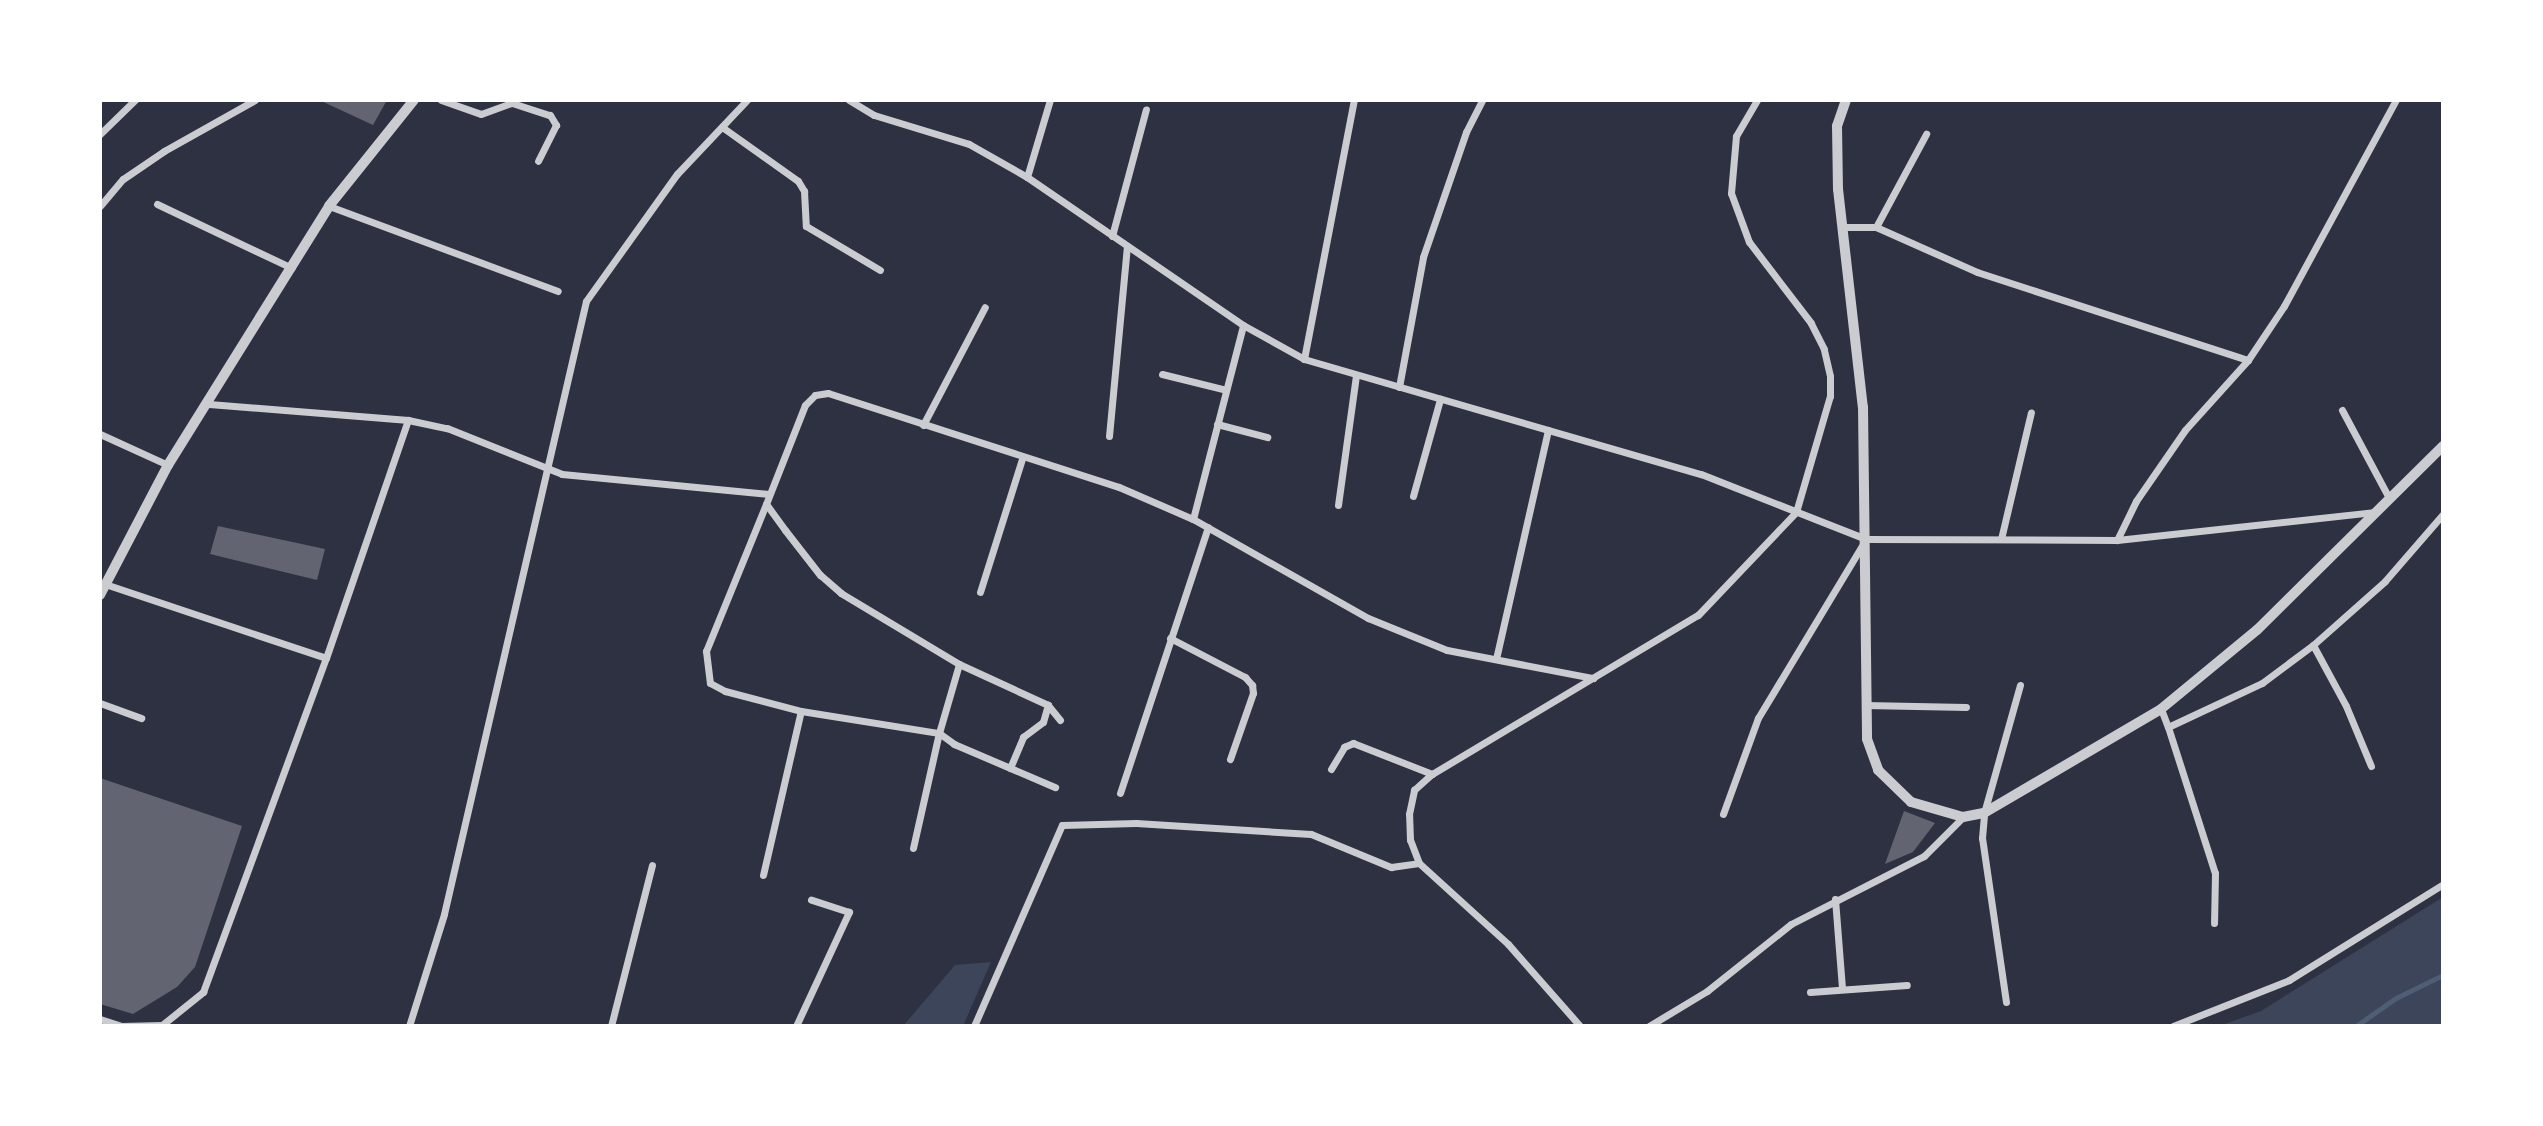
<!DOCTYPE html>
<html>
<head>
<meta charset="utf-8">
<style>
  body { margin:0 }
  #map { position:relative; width:2543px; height:1126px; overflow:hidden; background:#2d3142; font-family:"Noto Serif",serif }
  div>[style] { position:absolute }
  .green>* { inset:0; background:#3c4559 }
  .stream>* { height:4.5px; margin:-2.25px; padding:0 2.25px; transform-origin:2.25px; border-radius:2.25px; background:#4f5d75 }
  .building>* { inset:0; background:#626471 }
  .minor>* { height:7px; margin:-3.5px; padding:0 3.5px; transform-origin:3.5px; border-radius:3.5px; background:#caccd0 }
  .tertiary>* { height:10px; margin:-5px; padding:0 5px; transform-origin:5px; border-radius:5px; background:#caccd0 }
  span { translate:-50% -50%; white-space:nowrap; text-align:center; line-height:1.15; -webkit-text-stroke:7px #fff; paint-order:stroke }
  .frame { position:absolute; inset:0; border:102px solid #fff; pointer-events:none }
</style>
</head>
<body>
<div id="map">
  <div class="green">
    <div style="clip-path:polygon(2443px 897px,2443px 1026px,2219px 1026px,2261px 1011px)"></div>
    <div style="clip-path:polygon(991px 962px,963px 1026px,903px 1026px,955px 965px)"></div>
  </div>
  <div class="stream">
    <div style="left:2356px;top:1026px;width:49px;rotate:-35deg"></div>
    <div style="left:2396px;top:998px;width:52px;rotate:-26.1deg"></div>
  </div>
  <div class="building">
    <div style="clip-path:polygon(319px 100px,387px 100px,373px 125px)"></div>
    <div style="clip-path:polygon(218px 526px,325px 549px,317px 580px,210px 554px)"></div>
    <div style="clip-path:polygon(100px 778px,242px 826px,195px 967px,177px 987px,133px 1014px,100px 1004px)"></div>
    <div style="clip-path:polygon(1904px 811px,1935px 823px,1913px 852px,1885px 864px)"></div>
  </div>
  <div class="minor">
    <div style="left:441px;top:100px;width:42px;rotate:19.3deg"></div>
    <div style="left:481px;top:114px;width:33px;rotate:-20deg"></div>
    <div style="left:512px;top:103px;width:40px;rotate:18deg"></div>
    <div style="left:550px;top:115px;width:12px;rotate:59deg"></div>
    <div style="left:556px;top:125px;width:40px;rotate:116.6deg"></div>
    <div style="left:849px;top:100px;width:29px;rotate:31deg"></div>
    <div style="left:874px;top:115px;width:99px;rotate:17deg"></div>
    <div style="left:969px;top:144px;width:67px;rotate:29.6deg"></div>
    <div style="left:1027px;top:177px;width:262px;rotate:34.4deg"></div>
    <div style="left:1243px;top:325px;width:70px;rotate:29.1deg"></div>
    <div style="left:1304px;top:359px;width:413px;rotate:16.2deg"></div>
    <div style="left:1701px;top:474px;width:177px;rotate:21.5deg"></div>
    <div style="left:1866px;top:539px;width:251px;rotate:0.2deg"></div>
    <div style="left:2117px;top:540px;width:258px;rotate:-6.2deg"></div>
    <div style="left:722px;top:127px;width:93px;rotate:35.4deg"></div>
    <div style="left:798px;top:181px;width:12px;rotate:59deg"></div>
    <div style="left:804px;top:191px;width:35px;rotate:87deg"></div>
    <div style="left:806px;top:226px;width:86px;rotate:30.7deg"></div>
    <div style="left:100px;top:134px;width:49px;rotate:-44.2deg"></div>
    <div style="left:1027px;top:177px;width:80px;rotate:-73.4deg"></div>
    <div style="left:157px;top:204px;width:149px;rotate:25.4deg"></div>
    <div style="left:100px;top:206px;width:35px;rotate:-50deg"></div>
    <div style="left:123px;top:179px;width:50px;rotate:-34.3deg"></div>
    <div style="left:164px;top:151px;width:104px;rotate:-29.3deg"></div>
    <div style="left:329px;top:206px;width:244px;rotate:20.4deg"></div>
    <div style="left:1844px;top:227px;width:32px"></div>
    <div style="left:1876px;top:227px;width:111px;rotate:24deg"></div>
    <div style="left:1977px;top:272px;width:285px;rotate:18deg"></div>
    <div style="left:1876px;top:227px;width:106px;rotate:-61.7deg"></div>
    <div style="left:1112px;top:236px;width:131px;rotate:-75deg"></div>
    <div style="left:1304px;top:359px;width:264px;rotate:-79.1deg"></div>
    <div style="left:1162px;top:374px;width:66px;rotate:14deg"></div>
    <div style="left:1399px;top:387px;width:132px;rotate:-79.5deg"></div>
    <div style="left:1423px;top:257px;width:132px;rotate:-71deg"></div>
    <div style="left:1466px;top:132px;width:36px;rotate:-63deg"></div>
    <div style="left:209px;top:404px;width:200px;rotate:4.6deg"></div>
    <div style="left:408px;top:420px;width:40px;rotate:12deg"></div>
    <div style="left:447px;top:428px;width:124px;rotate:21.8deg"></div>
    <div style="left:562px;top:474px;width:208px;rotate:5.5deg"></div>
    <div style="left:2342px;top:410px;width:100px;rotate:61.9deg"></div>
    <div style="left:1217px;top:424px;width:52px;rotate:14.6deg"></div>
    <div style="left:923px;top:425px;width:133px;rotate:-62.3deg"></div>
    <div style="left:100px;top:434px;width:75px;rotate:24.5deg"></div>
    <div style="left:1109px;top:436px;width:191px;rotate:-84.6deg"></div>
    <div style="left:1413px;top:496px;width:101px;rotate:-74.4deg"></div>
    <div style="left:766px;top:504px;width:159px;rotate:112.2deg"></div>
    <div style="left:706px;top:651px;width:32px;rotate:83deg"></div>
    <div style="left:710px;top:683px;width:17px;rotate:28deg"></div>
    <div style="left:725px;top:691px;width:79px;rotate:14.7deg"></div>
    <div style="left:801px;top:711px;width:140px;rotate:9.1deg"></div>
    <div style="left:939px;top:733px;width:72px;rotate:-73.8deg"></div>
    <div style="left:1338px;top:505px;width:131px;rotate:-82.1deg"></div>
    <div style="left:1193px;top:519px;width:200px;rotate:-75.5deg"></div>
    <div style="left:2001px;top:539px;width:130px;rotate:-76.7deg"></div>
    <div style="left:2117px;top:540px;width:43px;rotate:-64deg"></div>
    <div style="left:2136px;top:501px;width:86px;rotate:-55.4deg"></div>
    <div style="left:2185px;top:430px;width:94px;rotate:-48deg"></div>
    <div style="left:2248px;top:360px;width:65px;rotate:-56.3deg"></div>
    <div style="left:2284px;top:306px;width:234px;rotate:-61.5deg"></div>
    <div style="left:105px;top:584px;width:233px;rotate:18.5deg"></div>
    <div style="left:980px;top:592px;width:139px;rotate:-72.5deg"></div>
    <div style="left:1170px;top:638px;width:85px;rotate:27.5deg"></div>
    <div style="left:1245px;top:677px;width:11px;rotate:49deg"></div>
    <div style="left:1252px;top:685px;width:8px;rotate:83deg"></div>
    <div style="left:1253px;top:693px;width:70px;rotate:109.2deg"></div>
    <div style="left:2313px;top:645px;width:69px;rotate:61.6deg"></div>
    <div style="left:2346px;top:706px;width:65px;rotate:67.4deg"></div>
    <div style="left:1496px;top:659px;width:235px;rotate:-77.2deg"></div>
    <div style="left:100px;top:703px;width:44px;rotate:20.1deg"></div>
    <div style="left:1865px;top:705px;width:101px;rotate:1.1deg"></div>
    <div style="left:2161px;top:709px;width:19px;rotate:69deg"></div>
    <div style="left:2168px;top:727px;width:104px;rotate:-25.1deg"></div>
    <div style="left:2262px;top:683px;width:64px;rotate:-36.7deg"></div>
    <div style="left:2313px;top:645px;width:96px;rotate:-41.6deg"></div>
    <div style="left:2385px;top:581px;width:89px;rotate:-49.1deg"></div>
    <div style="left:1060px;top:720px;width:19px;rotate:-129deg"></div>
    <div style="left:1048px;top:705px;width:98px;rotate:-155.3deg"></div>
    <div style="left:959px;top:664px;width:138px;rotate:-149deg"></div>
    <div style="left:841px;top:593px;width:28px;rotate:-139deg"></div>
    <div style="left:820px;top:575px;width:57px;rotate:-127.9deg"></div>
    <div style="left:785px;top:530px;width:32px;rotate:-126deg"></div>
    <div style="left:766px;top:504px;width:106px;rotate:-68.5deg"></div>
    <div style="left:805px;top:405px;width:14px;rotate:-45deg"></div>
    <div style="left:815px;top:395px;width:13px;rotate:-9deg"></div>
    <div style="left:828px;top:393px;width:306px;rotate:17.9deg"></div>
    <div style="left:1119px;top:487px;width:81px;rotate:23.4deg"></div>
    <div style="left:1193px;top:519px;width:201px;rotate:29.5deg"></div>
    <div style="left:1368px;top:618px;width:85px;rotate:22.1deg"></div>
    <div style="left:1447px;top:650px;width:149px;rotate:10.9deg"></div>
    <div style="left:2168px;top:727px;width:153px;rotate:72.2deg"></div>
    <div style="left:2215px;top:873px;width:50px;rotate:91.1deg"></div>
    <div style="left:1010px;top:768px;width:34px;rotate:-67deg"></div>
    <div style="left:1023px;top:737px;width:25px;rotate:-37deg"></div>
    <div style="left:1043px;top:722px;width:18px;rotate:-74deg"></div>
    <div style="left:1331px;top:769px;width:26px;rotate:-59deg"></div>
    <div style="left:1344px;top:747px;width:10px;rotate:-24deg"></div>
    <div style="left:1353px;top:743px;width:85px;rotate:21.4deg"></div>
    <div style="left:1120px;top:793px;width:280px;rotate:-71.7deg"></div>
    <div style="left:1723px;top:814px;width:102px;rotate:-70deg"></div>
    <div style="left:1758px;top:718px;width:205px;rotate:-58.9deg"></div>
    <div style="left:913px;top:848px;width:118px;rotate:-77.3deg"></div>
    <div style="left:939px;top:733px;width:19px;rotate:36deg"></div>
    <div style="left:954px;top:744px;width:110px;rotate:23.1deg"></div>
    <div style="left:763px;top:875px;width:168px;rotate:-77deg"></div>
    <div style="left:1835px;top:899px;width:89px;rotate:85.5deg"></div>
    <div style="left:1810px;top:992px;width:97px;rotate:-4.1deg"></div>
    <div style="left:2006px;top:1002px;width:166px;rotate:-98.3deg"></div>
    <div style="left:1982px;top:838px;width:25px;rotate:-85deg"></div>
    <div style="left:1984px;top:813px;width:133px;rotate:-74.3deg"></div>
    <div style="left:100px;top:1019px;width:22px;rotate:18deg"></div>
    <div style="left:121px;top:1026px;width:41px;rotate:-1.4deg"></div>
    <div style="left:162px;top:1025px;width:53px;rotate:-38.8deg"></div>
    <div style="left:203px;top:992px;width:356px;rotate:-69.8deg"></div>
    <div style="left:326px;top:658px;width:252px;rotate:-71deg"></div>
    <div style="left:409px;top:1026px;width:117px;rotate:-72.6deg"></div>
    <div style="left:444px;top:914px;width:629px;rotate:-76.96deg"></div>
    <div style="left:586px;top:301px;width:156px;rotate:-54.4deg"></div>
    <div style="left:677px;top:174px;width:102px;rotate:-46.6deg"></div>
    <div style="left:611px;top:1026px;width:166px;rotate:-75.7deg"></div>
    <div style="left:796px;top:1026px;width:126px;rotate:-65.1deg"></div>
    <div style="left:849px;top:912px;width:40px;rotate:-162deg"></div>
    <div style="left:974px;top:1026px;width:219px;rotate:-66.4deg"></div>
    <div style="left:1062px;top:825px;width:74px;rotate:-1.5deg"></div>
    <div style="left:1136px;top:823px;width:175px;rotate:3.6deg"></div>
    <div style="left:1311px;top:834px;width:87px;rotate:22.4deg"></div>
    <div style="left:1391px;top:867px;width:28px;rotate:-8deg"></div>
    <div style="left:1580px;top:1026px;width:109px;rotate:-131.3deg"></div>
    <div style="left:1508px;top:944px;width:120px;rotate:-137.7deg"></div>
    <div style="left:1419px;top:863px;width:25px;rotate:-111deg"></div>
    <div style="left:1410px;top:840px;width:26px;rotate:-92deg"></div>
    <div style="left:1409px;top:814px;width:25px;rotate:-78deg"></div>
    <div style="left:1414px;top:790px;width:24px;rotate:-42deg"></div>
    <div style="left:1432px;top:774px;width:310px;rotate:-30.9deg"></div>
    <div style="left:1698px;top:615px;width:142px;rotate:-46.4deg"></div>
    <div style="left:1796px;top:512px;width:121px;rotate:-73.7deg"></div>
    <div style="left:1830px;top:396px;width:20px;rotate:-90deg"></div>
    <div style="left:1830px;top:376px;width:28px;rotate:-103deg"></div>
    <div style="left:1824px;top:349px;width:29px;rotate:-117deg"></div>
    <div style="left:1811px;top:323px;width:102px;rotate:-127.4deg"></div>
    <div style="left:1749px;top:242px;width:52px;rotate:-110.2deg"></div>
    <div style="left:1731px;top:193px;width:57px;rotate:-85deg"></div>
    <div style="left:1736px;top:136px;width:42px;rotate:-59.7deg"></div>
    <div style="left:1649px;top:1026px;width:68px;rotate:-31.1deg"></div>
    <div style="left:1707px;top:991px;width:107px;rotate:-38.6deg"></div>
    <div style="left:1791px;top:924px;width:149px;rotate:-27.1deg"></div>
    <div style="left:1924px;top:856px;width:55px;rotate:-45deg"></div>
    <div style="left:2173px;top:1026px;width:125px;rotate:-21.6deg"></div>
    <div style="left:2289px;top:980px;width:181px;rotate:-31.9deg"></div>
  </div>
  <div class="tertiary">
    <div style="left:1846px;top:100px;width:28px;rotate:109deg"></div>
    <div style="left:1837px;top:126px;width:63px;rotate:89.1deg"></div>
    <div style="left:1838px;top:189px;width:219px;rotate:83.5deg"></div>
    <div style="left:1863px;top:407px;width:332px;rotate:89.3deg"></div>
    <div style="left:1867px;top:739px;width:33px;rotate:70deg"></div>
    <div style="left:1878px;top:770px;width:46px;rotate:44.1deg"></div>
    <div style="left:1911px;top:802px;width:54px;rotate:16.1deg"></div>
    <div style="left:1963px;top:817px;width:21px;rotate:-11deg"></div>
    <div style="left:1984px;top:813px;width:205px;rotate:-30.4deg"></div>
    <div style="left:2161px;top:709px;width:124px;rotate:-39.5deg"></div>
    <div style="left:2257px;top:630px;width:262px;rotate:-44.7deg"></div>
    <div style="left:100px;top:595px;width:147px;rotate:-62.4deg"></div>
    <div style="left:168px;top:465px;width:305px;rotate:-58.1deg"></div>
    <div style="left:329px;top:206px;width:136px;rotate:-51.3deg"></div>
  </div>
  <div class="frame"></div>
</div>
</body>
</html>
